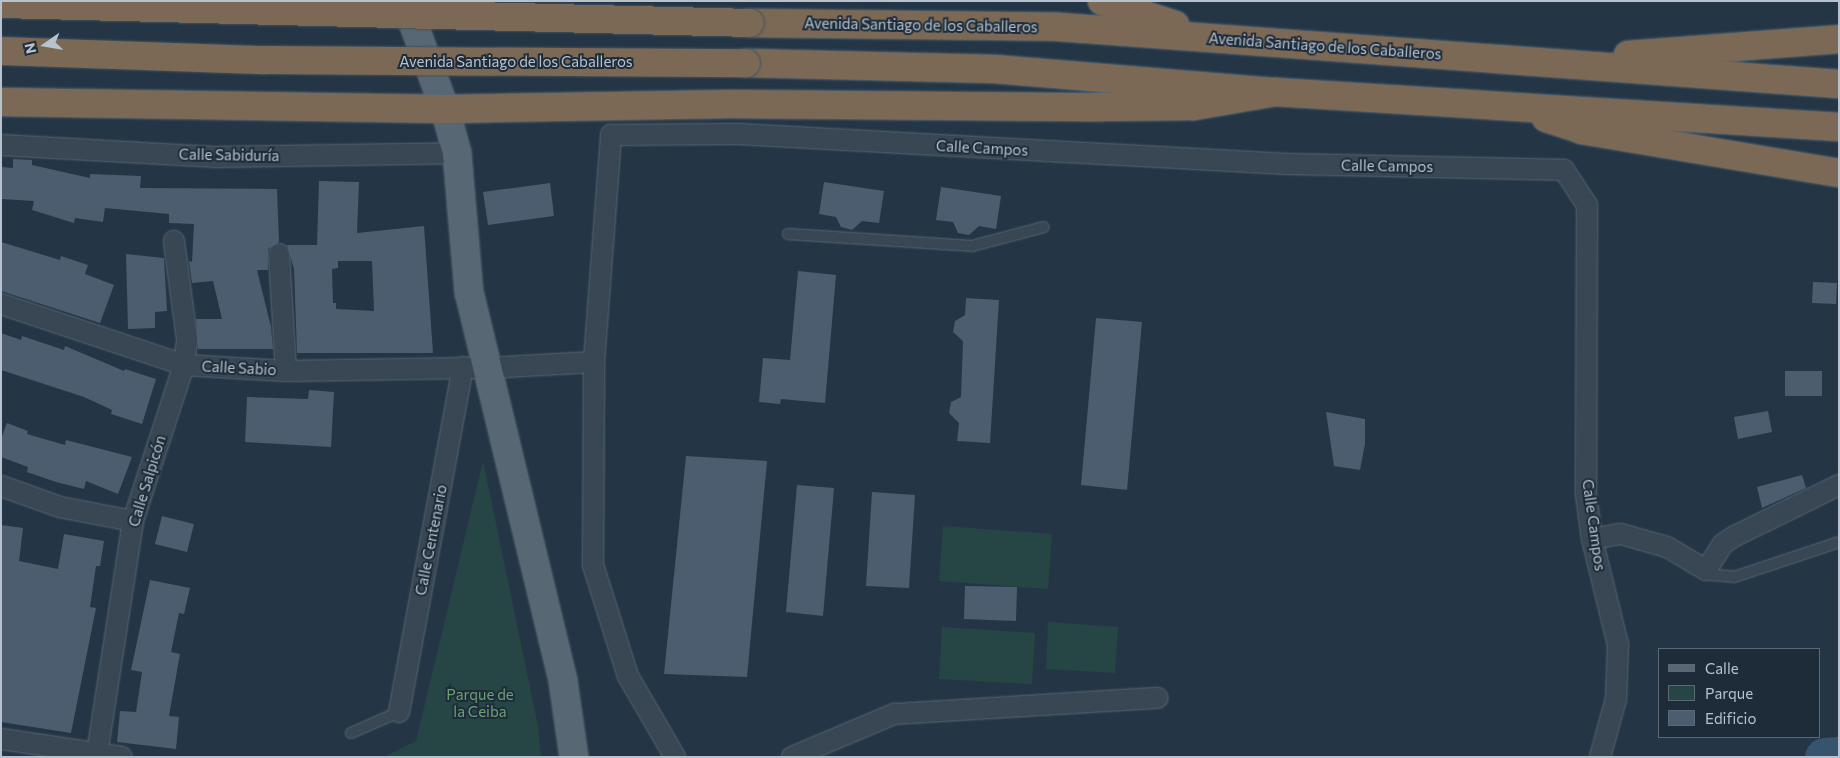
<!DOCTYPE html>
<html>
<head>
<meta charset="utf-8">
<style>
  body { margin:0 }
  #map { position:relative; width:1840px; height:758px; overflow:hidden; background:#243645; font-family:Commissioner,sans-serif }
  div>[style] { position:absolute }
  .green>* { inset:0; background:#264646 }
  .river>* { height:39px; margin:-19.5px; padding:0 19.5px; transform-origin:19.5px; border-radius:19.5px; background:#36546e }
  .building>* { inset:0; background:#4b5d6f }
  .roads { filter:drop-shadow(0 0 1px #586572) drop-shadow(0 0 1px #586572) }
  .service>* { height:10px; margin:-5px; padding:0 5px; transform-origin:5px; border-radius:5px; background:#394754 }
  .minor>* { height:20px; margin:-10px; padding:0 10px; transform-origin:10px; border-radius:10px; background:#394754 }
  .primary>* { height:28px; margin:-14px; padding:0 14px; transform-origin:14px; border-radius:14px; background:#576774 }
  .motorway>* { height:28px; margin:-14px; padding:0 14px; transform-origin:14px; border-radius:14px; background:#7b6855 }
  .bridges { filter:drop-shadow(0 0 1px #44525f) drop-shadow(0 0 1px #44525f) }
  .motorway-bridge>* { height:28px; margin:-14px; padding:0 14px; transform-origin:14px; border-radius:14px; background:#7b6855 }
  span { translate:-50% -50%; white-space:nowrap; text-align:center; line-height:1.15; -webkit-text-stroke:4px #1e2c3a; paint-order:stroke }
  .street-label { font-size:15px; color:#b7c2ce }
  .park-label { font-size:15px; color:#6ba172 }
  .frame { position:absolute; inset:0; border:2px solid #b7c2ce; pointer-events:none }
  .legend { position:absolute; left:1658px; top:648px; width:162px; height:90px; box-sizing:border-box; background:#1e2c3a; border:1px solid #5b6875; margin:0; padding:6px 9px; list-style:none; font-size:15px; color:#b7c2ce }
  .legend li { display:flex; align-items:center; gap:10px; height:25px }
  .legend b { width:25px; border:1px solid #5b6875 }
  .north { position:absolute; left:20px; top:20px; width:50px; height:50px; -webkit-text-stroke:4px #1e2c3a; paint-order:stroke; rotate:257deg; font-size:14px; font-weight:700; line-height:20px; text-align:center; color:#b7c2ce }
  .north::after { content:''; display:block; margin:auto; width:18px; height:22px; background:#b7c2ce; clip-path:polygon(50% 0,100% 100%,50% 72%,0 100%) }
</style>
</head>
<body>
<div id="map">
  <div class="green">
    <div style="clip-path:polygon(483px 461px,538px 726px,541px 757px,384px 757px,416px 741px)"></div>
    <div style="clip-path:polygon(943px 526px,1052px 534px,1048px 589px,939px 581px)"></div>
    <div style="clip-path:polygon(1048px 622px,1118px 627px,1115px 673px,1046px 669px)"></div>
    <div style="clip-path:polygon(942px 627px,1035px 633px,1032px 684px,939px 679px)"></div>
  </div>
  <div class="river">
    <div style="left:1824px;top:757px;width:15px;rotate:-4deg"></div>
  </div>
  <div class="building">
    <div style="clip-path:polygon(13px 159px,32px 160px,32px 165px,90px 178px,90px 174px,141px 176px,140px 188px,277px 189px,279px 242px,268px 249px,268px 270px,257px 270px,271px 327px,273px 349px,198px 349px,196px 319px,222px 319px,213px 281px,192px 283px,189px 261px,192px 262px,194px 224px,169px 223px,169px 214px,105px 208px,103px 222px,75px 218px,74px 223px,32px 210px,34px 201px,1px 199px,1px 167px,13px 168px)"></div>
    <div style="clip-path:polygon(evenodd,319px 181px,359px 182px,357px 233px,424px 226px,433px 353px,297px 353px,294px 269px,287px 245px,317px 245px,319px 181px,338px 261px,372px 261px,374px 311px,336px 309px,336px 303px,333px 303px,332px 269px,338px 268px,338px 261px)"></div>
    <div style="clip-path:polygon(824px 182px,884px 191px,879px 223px,862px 221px,852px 230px,841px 227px,836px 217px,819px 214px)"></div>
    <div style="clip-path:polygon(550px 183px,554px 216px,488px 225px,483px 192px)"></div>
    <div style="clip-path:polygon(941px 187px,1001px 196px,996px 229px,979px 226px,969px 235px,958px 233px,953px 222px,936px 220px)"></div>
    <div style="clip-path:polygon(1px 242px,60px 260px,61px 256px,88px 265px,85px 274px,114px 285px,100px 323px,1px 291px)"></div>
    <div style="clip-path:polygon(126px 254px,164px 258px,167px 311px,155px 312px,155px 328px,128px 329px)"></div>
    <div style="clip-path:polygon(798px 271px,836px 275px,825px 403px,781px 399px,780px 404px,759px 402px,763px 358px,790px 360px)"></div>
    <div style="clip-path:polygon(1813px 282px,1837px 283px,1836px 304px,1812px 303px)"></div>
    <div style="clip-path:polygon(966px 298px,999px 300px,990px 443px,957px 441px,959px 423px,949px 413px,951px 402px,961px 397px,963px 341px,953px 332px,955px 321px,965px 315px)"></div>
    <div style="clip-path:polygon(1096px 318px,1142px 322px,1127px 490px,1081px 485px)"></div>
    <div style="clip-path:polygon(1px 333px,21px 340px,22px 336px,64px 350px,65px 346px,124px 371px,125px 369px,156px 379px,142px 424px,111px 414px,112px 410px,84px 397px,1px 370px)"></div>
    <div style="clip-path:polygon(1785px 371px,1822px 371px,1822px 396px,1785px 396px)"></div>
    <div style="clip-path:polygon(309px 390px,334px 392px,331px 447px,245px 442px,247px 397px,308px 399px)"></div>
    <div style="clip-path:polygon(1768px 411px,1772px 432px,1738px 439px,1734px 417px)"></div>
    <div style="clip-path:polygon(1326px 412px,1365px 419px,1365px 444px,1360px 470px,1334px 466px)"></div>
    <div style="clip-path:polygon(7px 423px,28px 431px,27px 434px,65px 445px,66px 440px,132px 457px,118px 494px,86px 481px,84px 489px,56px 482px,27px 472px,28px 467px,1px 457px,1px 439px)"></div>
    <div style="clip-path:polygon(686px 456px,767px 461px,747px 677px,664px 674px)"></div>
    <div style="clip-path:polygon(1802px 475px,1806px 488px,1762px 508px,1757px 487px)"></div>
    <div style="clip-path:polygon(797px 485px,834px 488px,823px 616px,786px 612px)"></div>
    <div style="clip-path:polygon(872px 492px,915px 495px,909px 588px,866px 586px)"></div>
    <div style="clip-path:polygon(162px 516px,194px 524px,187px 552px,155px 544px)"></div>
    <div style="clip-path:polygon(1px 525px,23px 528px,19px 561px,58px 569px,64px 534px,104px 541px,100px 566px,96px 566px,90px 607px,96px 608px,71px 733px,1px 722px)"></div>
    <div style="clip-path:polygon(150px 580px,190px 588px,184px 614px,179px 613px,171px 652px,180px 654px,169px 716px,179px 717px,176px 749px,117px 742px,120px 711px,136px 712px,142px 672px,131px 670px)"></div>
    <div style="clip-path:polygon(965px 586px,1017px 587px,1016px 621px,964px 619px)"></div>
  </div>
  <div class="roads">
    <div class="service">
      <div style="left:788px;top:234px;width:184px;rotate:3.7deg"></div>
      <div style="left:972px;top:246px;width:74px;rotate:-14.8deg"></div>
      <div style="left:1706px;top:570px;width:9px;rotate:36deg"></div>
      <div style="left:1713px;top:575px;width:21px;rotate:5deg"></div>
      <div style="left:1734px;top:577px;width:111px;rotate:-18.4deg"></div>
      <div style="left:351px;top:733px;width:52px;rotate:-23.6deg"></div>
    </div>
    <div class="minor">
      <div style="left:1px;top:145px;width:213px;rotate:3.2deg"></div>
      <div style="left:214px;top:157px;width:243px;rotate:-0.9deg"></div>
      <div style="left:279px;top:254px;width:117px;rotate:86.6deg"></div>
      <div style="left:1px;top:304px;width:193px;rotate:18.4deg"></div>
      <div style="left:184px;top:365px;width:102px;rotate:3.4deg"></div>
      <div style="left:286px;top:371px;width:201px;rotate:-0.9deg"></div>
      <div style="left:487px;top:368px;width:107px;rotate:-3.2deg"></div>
      <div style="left:1px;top:486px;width:63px;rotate:19.6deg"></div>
      <div style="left:60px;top:507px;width:74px;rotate:10.9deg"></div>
      <div style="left:1592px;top:539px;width:29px;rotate:-10deg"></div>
      <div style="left:1621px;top:534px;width:48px;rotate:15.8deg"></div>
      <div style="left:1667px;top:547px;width:45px;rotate:30.5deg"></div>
      <div style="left:1706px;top:570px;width:31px;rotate:-57deg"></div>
      <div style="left:1723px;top:544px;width:12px;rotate:-35deg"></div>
      <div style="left:1733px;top:537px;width:118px;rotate:-26.1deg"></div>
      <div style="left:399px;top:712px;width:351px;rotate:-79.5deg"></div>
      <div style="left:1px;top:739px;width:122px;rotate:8.5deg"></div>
      <div style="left:97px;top:754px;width:236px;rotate:-81.2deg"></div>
      <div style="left:133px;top:521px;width:164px;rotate:-71.9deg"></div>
      <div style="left:184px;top:365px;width:26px;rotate:-83deg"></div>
      <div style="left:187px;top:339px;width:99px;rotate:-97.6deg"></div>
      <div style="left:675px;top:757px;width:94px;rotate:-120.1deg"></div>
      <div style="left:628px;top:676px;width:116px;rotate:-107.5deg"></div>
      <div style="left:593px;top:565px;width:203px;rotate:-89.7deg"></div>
      <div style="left:594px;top:362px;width:228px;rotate:-85.7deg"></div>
      <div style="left:611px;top:135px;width:127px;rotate:-0.5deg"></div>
      <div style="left:738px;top:134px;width:550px;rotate:3.13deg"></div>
      <div style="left:1287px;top:164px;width:277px;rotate:1.2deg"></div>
      <div style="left:1564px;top:170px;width:42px;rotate:56.7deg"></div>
      <div style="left:1587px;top:205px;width:289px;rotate:90.2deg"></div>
      <div style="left:1586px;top:494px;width:45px;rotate:82.4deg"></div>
      <div style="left:1592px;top:539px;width:109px;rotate:76.2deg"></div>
      <div style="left:1618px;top:645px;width:54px;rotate:92.1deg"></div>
      <div style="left:1616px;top:699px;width:60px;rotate:105.4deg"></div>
      <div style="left:792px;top:757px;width:111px;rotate:-22.9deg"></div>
      <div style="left:894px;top:714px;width:264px;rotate:-3.5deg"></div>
    </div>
    <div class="primary">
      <div style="left:405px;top:1px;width:115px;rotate:69.7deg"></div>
      <div style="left:445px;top:109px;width:46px;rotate:74.7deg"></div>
      <div style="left:457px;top:153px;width:140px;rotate:85.1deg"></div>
      <div style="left:469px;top:292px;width:400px;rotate:76.4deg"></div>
      <div style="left:563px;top:681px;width:77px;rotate:81.8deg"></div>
    </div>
    <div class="motorway">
      <div style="left:1102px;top:1px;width:77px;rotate:18.2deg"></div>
      <div style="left:750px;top:23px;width:309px;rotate:0.7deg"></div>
      <div style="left:1059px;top:27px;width:782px;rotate:4.18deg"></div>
      <div style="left:1628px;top:55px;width:212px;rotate:-4.3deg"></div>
      <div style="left:746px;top:63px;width:248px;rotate:1.4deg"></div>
      <div style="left:994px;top:69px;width:282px;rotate:4.7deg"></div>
      <div style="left:1275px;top:92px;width:565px;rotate:3.55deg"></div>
      <div style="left:1px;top:102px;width:444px;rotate:0.9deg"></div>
      <div style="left:445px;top:109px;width:286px;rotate:-1deg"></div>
      <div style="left:731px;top:104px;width:371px;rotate:0.5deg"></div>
      <div style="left:1102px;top:107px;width:91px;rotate:-0.6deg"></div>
      <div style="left:1193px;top:106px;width:83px;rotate:-9.7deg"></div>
      <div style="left:1546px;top:118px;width:38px;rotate:18deg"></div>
      <div style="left:1582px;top:130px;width:261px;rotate:9.5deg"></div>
    </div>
  </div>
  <div class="bridges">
    <div class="motorway-bridge">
      <div style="left:1px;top:4px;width:749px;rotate:1.45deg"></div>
      <div style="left:1px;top:51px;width:264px;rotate:2deg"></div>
      <div style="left:265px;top:60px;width:481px;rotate:0.4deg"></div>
    </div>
  </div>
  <div class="street-label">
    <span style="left:921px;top:25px;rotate:1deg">Avenida Santiago de los Caballeros</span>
    <span style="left:1325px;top:46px;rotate:4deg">Avenida Santiago de los Caballeros</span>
    <span style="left:516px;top:62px">Avenida Santiago de los Caballeros</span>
    <span style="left:982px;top:148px;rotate:3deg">Calle Campos</span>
    <span style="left:229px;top:155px;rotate:1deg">Calle Sabiduría</span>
    <span style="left:1387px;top:166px;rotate:1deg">Calle Campos</span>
    <span style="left:239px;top:368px;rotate:3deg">Calle Sabio</span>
    <span style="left:147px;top:481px;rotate:-73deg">Calle Salpicón</span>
    <span style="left:1594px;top:525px;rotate:82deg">Calle Campos</span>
    <span style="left:431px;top:540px;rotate:-79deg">Calle Centenario</span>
  </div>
  <div class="park-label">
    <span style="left:480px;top:703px">Parque de<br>la Ceiba</span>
  </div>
  <div class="frame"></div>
  <ul class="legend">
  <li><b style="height:6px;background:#576774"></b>Calle</li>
  <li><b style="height:14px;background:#264646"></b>Parque</li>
  <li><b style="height:14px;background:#4b5d6f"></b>Edificio</li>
  </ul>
  <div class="north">N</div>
</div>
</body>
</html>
